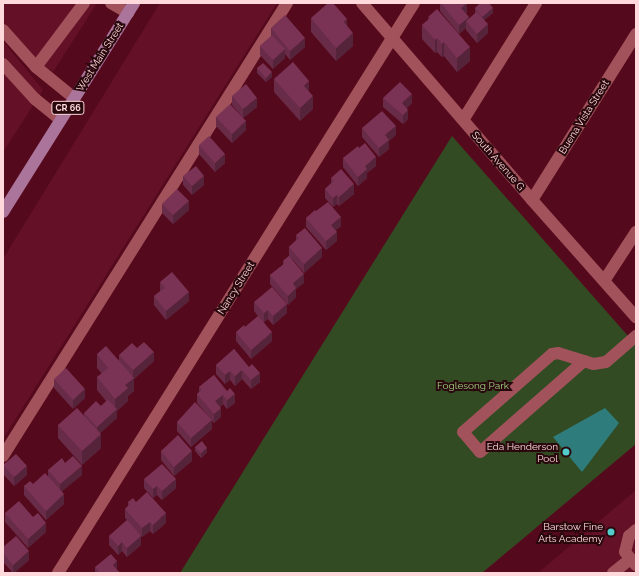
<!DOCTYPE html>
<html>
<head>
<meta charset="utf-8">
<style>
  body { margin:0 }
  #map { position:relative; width:639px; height:576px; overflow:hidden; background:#55091c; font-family:Raleway,sans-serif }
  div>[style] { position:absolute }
  .built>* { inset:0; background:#641127 }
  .green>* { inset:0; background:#334b23 }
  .water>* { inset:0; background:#2e7c7b }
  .minor>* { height:12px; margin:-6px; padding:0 6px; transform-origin:6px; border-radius:6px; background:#a2525b }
  .major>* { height:12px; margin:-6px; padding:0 6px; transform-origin:6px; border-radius:6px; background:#ab749b }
  .wall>* { inset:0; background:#692c48 }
  .shaded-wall>* { inset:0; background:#55243b }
  .building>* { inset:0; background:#7a3354 }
  .dots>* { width:11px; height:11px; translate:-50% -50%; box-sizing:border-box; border:2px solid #28080d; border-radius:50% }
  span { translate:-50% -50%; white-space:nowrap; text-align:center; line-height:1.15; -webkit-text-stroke:4px #28080d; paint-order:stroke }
  .shield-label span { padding:1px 3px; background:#28080d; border:1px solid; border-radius:3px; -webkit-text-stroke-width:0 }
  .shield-label { font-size:9px; color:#ffd9db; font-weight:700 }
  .street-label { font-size:10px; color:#ffd9db }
  .park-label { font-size:10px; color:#a2d581 }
  .poi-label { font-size:10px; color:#ffd9db }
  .right { translate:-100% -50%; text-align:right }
  .frame { position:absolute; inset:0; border:4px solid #ffd9db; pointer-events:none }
</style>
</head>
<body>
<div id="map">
  <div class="built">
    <div style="clip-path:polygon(3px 3px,97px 3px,53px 72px,34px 59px,3px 21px)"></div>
    <div style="clip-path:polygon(160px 3px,277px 3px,3px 439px,3px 259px)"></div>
    <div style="clip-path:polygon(3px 41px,43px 90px,3px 152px)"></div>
    <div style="clip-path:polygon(636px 490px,636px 573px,538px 573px)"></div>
  </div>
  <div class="green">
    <div style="clip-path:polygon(452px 136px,636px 345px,636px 444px,482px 573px,180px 573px)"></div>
  </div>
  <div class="water">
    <div style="clip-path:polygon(605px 408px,619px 423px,582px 472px,553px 437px)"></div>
  </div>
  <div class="minor">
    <div style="left:111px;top:3px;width:20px;rotate:30deg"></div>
    <div style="left:362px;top:3px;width:260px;rotate:49.2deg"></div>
    <div style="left:532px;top:200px;width:157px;rotate:48.4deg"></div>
    <div style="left:3px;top:30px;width:50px;rotate:48.3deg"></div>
    <div style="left:36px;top:67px;width:49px;rotate:39.2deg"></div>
    <div style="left:3px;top:64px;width:47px;rotate:47.6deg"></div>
    <div style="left:35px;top:99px;width:33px;rotate:39deg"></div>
    <div style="left:36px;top:67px;width:80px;rotate:-53.1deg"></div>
    <div style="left:463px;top:120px;width:138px;rotate:-58deg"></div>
    <div style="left:532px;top:200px;width:196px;rotate:-57.9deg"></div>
    <div style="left:604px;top:281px;width:59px;rotate:-56.9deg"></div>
    <div style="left:584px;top:361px;width:138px;rotate:138.8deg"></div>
    <div style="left:480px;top:452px;width:26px;rotate:-130deg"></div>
    <div style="left:463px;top:432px;width:118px;rotate:-41.2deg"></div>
    <div style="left:552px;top:354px;width:6px;rotate:-9deg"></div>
    <div style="left:558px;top:353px;width:27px;rotate:17deg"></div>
    <div style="left:584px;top:361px;width:9px;rotate:18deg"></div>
    <div style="left:593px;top:364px;width:13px;rotate:-9deg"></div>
    <div style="left:606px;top:362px;width:40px;rotate:-41deg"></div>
    <div style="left:3px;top:456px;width:535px;rotate:-57.92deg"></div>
    <div style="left:636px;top:530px;width:9px;rotate:139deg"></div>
    <div style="left:629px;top:536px;width:16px;rotate:104deg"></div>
    <div style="left:625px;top:552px;width:17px;rotate:50deg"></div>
    <div style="left:58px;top:573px;width:672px;rotate:-58.01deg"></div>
    <div style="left:613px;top:573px;width:22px;rotate:-39deg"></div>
  </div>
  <div class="major">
    <div style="left:3px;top:212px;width:247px;rotate:-57.9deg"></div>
  </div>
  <div class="wall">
    <div style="clip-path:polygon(440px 3px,467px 3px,467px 12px,466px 13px,469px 19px,475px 13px,475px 8px,493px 13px,484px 20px,488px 33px,477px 43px,466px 30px,466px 28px,459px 34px,440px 11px)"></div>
    <div style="clip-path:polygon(428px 17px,470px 61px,457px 72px,444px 56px,442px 57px,437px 52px,435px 53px,422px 39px,422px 25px,428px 20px)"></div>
    <div style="clip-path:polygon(311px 18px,347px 25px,353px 46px,336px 61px,311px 32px)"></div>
    <div style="clip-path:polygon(271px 28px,305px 47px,290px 60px,285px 54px,285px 58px,273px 69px,260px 55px,260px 46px,271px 37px)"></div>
    <div style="clip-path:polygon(257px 68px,272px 77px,266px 82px,257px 73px)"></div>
    <div style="clip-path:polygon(274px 79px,309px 92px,313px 109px,300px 121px,274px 92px)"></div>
    <div style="clip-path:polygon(232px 96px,257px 107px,243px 118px,232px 105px)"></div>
    <div style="clip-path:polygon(383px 98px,412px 103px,407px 108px,408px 119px,403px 124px,383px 107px)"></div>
    <div style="clip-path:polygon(216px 117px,246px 130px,232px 143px,216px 126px)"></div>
    <div style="clip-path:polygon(362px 128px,396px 135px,389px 141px,389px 149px,379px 157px,362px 137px)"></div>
    <div style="clip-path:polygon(199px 145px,225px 163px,215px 172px,199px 154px)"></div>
    <div style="clip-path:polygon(359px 148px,376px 166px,367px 173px,367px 178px,358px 186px,343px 167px,343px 158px)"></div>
    <div style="clip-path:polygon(183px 176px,204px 185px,192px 195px,183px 185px)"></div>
    <div style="clip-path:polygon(331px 178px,354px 194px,339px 206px,337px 204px,333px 207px,325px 198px,325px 189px,331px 183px)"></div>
    <div style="clip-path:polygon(162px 204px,189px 210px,173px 224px,162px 213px)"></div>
    <div style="clip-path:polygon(316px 211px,341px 226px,336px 230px,337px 241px,326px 250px,306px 227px,306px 218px)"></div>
    <div style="clip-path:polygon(296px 235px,322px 257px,304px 273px,291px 258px,304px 283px,296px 289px,296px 297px,288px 305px,270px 284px,270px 275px,283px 265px,283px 261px,289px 256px,289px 247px,296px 240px)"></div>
    <div style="clip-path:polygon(160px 282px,189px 301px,166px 320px,154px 305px,154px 296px,160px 291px)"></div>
    <div style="clip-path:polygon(254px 302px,287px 313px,273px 325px,268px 319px,264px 322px,272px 341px,251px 359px,236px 341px,236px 332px,245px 327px,258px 316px,254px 311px)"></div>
    <div style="clip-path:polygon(137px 348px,154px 361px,134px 379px,134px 391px,128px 396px,128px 401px,117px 411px,117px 418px,100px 433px,101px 448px,82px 465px,58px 438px,58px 425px,84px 416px,84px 413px,101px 406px,106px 401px,97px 390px,97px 377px,102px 374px,97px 368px,97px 354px,119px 360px,119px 355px)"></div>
    <div style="clip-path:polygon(234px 349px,260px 382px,251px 389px,242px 379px,235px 386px,230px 380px,225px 384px,216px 374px,216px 365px)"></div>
    <div style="clip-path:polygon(214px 375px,235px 403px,227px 409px,223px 404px,220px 407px,221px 417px,214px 423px,197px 403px,197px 394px,199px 392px,199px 387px)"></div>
    <div style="clip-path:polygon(54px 379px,85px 398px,73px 409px,54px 388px)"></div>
    <div style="clip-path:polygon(177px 422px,212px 429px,191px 447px,177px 431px)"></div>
    <div style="clip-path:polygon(195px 447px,207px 452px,201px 458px,195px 451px)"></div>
    <div style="clip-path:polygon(161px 451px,192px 461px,174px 476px,161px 460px)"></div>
    <div style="clip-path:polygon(65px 463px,82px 475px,62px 491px,64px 504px,46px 520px,24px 495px,24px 486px,33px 484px,48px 477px,48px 470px)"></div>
    <div style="clip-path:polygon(3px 465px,27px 475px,14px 486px,3px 474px)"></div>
    <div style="clip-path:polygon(144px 479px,176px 488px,162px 500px,157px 495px,153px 498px,144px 488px)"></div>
    <div style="clip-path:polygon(128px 502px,136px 502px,166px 523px,153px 534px,150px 531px,142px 537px,141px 536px,141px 545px,127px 557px,122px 551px,118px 555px,109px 545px,109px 536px,127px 520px,125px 518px,125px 509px,128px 506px)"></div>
    <div style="clip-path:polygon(5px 513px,33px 517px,46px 532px,28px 548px,5px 522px)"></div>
    <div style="clip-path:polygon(3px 547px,29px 560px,14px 573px,13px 573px,3px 562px)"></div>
    <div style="clip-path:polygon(95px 567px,117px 570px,120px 573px,95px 573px)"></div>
  </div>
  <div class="shaded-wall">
    <div style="clip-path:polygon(467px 3px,467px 12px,461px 17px,461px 8px)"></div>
    <div style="clip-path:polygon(493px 8px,493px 13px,482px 22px,482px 17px)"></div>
    <div style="clip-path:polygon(469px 17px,469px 24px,466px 21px,466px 28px,459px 34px,459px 25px)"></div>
    <div style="clip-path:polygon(347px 19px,347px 32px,344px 22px)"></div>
    <div style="clip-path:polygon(488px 24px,488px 33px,477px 43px,477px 34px)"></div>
    <div style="clip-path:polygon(353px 33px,353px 46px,336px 61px,336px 48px)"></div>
    <div style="clip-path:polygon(305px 38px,305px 47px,290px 60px,290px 51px)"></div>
    <div style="clip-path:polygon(437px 38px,437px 52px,435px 53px,435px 40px)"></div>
    <div style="clip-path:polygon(444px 42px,444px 56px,442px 57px,442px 44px)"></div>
    <div style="clip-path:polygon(470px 47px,470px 61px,457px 72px,457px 58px)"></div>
    <div style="clip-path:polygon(285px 49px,285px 58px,273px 69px,273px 60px)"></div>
    <div style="clip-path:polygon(272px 72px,272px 77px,266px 82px,266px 78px)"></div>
    <div style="clip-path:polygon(309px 81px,309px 94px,304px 86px)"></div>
    <div style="clip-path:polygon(412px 94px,412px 103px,402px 112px,402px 103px)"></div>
    <div style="clip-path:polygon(313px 96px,313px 109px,300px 121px,300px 108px)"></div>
    <div style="clip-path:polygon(257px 98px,257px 107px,243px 118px,243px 109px)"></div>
    <div style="clip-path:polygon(408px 110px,408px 119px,403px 124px,403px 115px)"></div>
    <div style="clip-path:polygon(246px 121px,246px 130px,232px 143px,232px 134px)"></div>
    <div style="clip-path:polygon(396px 126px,396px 135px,389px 141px,389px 149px,379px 157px,379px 148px,385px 135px)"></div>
    <div style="clip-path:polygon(225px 154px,225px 163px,215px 172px,215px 163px)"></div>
    <div style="clip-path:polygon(376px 157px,376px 166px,367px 173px,367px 178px,358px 186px,358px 177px,365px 166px)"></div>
    <div style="clip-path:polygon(204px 176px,204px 185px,192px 195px,192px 186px)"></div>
    <div style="clip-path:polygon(354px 184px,354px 194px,339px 206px,339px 197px)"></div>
    <div style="clip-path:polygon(337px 195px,337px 204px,333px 207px,333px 198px)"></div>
    <div style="clip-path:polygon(189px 201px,189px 210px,173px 224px,173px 215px)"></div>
    <div style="clip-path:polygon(341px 217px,341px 226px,331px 234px,331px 225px)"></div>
    <div style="clip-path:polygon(337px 232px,337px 241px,326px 250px,326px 241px)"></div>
    <div style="clip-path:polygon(322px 248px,322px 257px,304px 273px,304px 264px)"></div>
    <div style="clip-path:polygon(304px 274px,304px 283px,296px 289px,296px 297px,288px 305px,288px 296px,293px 283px)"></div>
    <div style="clip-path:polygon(189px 292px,189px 301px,166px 320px,166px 311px)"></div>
    <div style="clip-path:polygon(287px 304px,287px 313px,273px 325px,273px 316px)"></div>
    <div style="clip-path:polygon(268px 310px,268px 319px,264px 322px,264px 313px)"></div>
    <div style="clip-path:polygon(272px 332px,272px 341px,251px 359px,251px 350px)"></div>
    <div style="clip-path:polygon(154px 352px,154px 361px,134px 379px,134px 391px,128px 396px,128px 401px,117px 411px,117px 418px,97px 436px,97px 427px,115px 410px,115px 399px,125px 385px,133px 379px,133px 370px)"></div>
    <div style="clip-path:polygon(242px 370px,242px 379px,235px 386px,235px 376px)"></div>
    <div style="clip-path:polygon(230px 371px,230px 380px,225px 384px,225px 375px)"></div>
    <div style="clip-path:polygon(260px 373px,260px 382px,251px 389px,251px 380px)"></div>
    <div style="clip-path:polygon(85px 389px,85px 398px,73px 409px,73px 400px)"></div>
    <div style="clip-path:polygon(235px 394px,235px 403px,227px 409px,227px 400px)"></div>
    <div style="clip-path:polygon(223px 395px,223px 404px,215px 410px,215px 401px)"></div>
    <div style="clip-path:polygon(221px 408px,221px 417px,214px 423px,214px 414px)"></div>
    <div style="clip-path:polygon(212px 420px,212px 429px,191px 447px,191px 438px)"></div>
    <div style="clip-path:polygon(101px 434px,101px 448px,82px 465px,82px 451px)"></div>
    <div style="clip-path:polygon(207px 448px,207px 452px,201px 458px,201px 453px)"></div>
    <div style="clip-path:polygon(192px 451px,192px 461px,174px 476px,174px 467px)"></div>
    <div style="clip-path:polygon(27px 466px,27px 475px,14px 486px,14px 477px)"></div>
    <div style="clip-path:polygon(82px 466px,82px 475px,60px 493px,60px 484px)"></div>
    <div style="clip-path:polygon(176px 479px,176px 488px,162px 500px,162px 491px)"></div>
    <div style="clip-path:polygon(157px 486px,157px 495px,153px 498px,153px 489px)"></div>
    <div style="clip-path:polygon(64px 494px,64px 504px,46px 520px,46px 511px)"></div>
    <div style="clip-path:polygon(166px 513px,166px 523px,153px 534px,153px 525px)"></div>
    <div style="clip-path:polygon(150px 522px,150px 531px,142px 537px,142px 528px)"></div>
    <div style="clip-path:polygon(46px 523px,46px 532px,28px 548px,28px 539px)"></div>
    <div style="clip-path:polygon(141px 536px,141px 545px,127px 557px,127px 548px)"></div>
    <div style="clip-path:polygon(122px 542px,122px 551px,118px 555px,118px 546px)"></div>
    <div style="clip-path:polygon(29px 551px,29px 560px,14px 573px,13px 573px,13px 565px)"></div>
    <div style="clip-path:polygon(117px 561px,117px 570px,113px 565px)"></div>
  </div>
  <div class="building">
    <div style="clip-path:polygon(328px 3px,333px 3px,347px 19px,344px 22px,353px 33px,336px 48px,311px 18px)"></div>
    <div style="clip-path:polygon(441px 3px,467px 3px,461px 8px,469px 17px,459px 25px)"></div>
    <div style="clip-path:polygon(480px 3px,489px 3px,493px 8px,482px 17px,475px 8px)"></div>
    <div style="clip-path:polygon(437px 9px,470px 47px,457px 58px,444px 42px,442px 44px,437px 38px,435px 40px,422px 25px,430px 18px,428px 17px)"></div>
    <div style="clip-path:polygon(477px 12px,488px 24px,477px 34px,466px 21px)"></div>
    <div style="clip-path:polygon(285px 15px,305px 38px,290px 51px,271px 28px)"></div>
    <div style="clip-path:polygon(272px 35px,285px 49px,273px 60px,260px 46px)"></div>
    <div style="clip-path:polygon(293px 62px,309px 81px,304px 86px,313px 96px,300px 108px,274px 79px)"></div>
    <div style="clip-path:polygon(263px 63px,272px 72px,266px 78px,257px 68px)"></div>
    <div style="clip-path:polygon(400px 82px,412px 94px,402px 103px,408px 110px,403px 115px,383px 98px)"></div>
    <div style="clip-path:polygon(246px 84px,257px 98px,243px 109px,232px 96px)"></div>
    <div style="clip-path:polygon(230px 104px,246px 121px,232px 134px,216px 117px)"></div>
    <div style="clip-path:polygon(382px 111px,396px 126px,385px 135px,389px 140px,379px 148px,362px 128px)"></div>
    <div style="clip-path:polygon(209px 136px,225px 154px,215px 163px,199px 145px)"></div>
    <div style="clip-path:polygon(365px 143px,376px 157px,365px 166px,367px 169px,358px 177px,343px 158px,358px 146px,359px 148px)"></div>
    <div style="clip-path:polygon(196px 166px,204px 176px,192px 186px,183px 176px)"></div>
    <div style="clip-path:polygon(341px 169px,354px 184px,339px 197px,337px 195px,333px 198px,325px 189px,334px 181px,331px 178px)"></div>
    <div style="clip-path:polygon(177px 189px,189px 201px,173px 215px,162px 204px)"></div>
    <div style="clip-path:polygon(328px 202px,341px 217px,331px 225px,337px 232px,326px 241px,306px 218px,315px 210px,316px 211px)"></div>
    <div style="clip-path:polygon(305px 228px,322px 248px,304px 264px,289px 247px,299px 238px,296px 235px)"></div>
    <div style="clip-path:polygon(289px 256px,304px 274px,293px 283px,296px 288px,288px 296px,270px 275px,285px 263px,283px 261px)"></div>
    <div style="clip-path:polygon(172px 272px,189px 292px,166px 311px,154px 296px,165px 288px,160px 282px)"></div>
    <div style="clip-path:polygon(272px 287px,287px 304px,273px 316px,268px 310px,264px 313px,254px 302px)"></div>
    <div style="clip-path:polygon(258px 316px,272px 332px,251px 350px,236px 332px,244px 325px,245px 327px)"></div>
    <div style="clip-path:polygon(144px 342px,154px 352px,133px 370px,119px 355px,132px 343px,137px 348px)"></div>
    <div style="clip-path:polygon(106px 346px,134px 378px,125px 385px,128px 388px,115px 399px,97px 377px,108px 368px,97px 354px)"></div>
    <div style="clip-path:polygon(234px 349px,249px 367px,252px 364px,260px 373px,251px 380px,242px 370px,235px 376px,230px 371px,225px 375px,216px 365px)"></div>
    <div style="clip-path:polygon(66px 368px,85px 389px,73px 400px,54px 379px)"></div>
    <div style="clip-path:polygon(214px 375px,227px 391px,230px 388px,235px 394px,227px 400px,223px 395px,215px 401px,221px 408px,214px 414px,197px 394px,202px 390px,199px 387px)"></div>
    <div style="clip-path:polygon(108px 400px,117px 409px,97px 427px,84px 413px,96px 401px,101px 406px)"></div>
    <div style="clip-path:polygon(195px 402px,212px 420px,191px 438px,177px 422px)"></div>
    <div style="clip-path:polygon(77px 408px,101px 434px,82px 451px,58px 425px)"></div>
    <div style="clip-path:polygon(178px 435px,192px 451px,174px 467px,161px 451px)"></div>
    <div style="clip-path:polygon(202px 441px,207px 448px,201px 453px,195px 447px)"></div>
    <div style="clip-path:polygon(16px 454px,27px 466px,14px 477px,3px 465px)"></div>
    <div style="clip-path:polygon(73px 456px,82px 466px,60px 484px,48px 470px,62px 458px,65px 463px)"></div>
    <div style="clip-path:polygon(162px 464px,176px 479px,162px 491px,157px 486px,153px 489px,144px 479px)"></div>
    <div style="clip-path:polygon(45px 473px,64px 494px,46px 511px,24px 486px,30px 481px,33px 484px)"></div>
    <div style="clip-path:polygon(147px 492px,166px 513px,153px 525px,150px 522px,142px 528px,125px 509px,130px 504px,128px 502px,133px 498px,136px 502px)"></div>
    <div style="clip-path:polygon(19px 501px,33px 517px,38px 513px,46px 523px,28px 539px,5px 513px)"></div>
    <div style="clip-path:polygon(127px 520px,141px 536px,127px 548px,122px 542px,118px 546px,109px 536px)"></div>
    <div style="clip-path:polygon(16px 536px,29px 551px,13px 565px,3px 553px,3px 547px)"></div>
    <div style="clip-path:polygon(111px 554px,117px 561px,113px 565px,120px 573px,100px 573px,95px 567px)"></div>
  </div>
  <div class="dots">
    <div style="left:566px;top:452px;background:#53cdcb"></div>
    <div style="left:611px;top:532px;background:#53cdcb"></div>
  </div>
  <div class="shield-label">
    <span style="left:68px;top:108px">CR 66</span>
  </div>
  <div class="street-label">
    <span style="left:100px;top:57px;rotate:-58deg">West Main Street</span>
    <span style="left:584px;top:117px;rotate:-58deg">Buena Vista Street</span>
    <span style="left:498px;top:161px;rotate:49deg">South Avenue G</span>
    <span style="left:236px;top:288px;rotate:-58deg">Nancy Street</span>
  </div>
  <div class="park-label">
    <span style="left:473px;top:386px">Foglesong Park</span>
  </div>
  <div class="poi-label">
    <span class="right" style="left:558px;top:452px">Eda Henderson<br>Pool</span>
    <span class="right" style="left:603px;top:532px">Barstow Fine<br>Arts Academy</span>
  </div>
  <div class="frame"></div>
</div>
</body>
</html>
